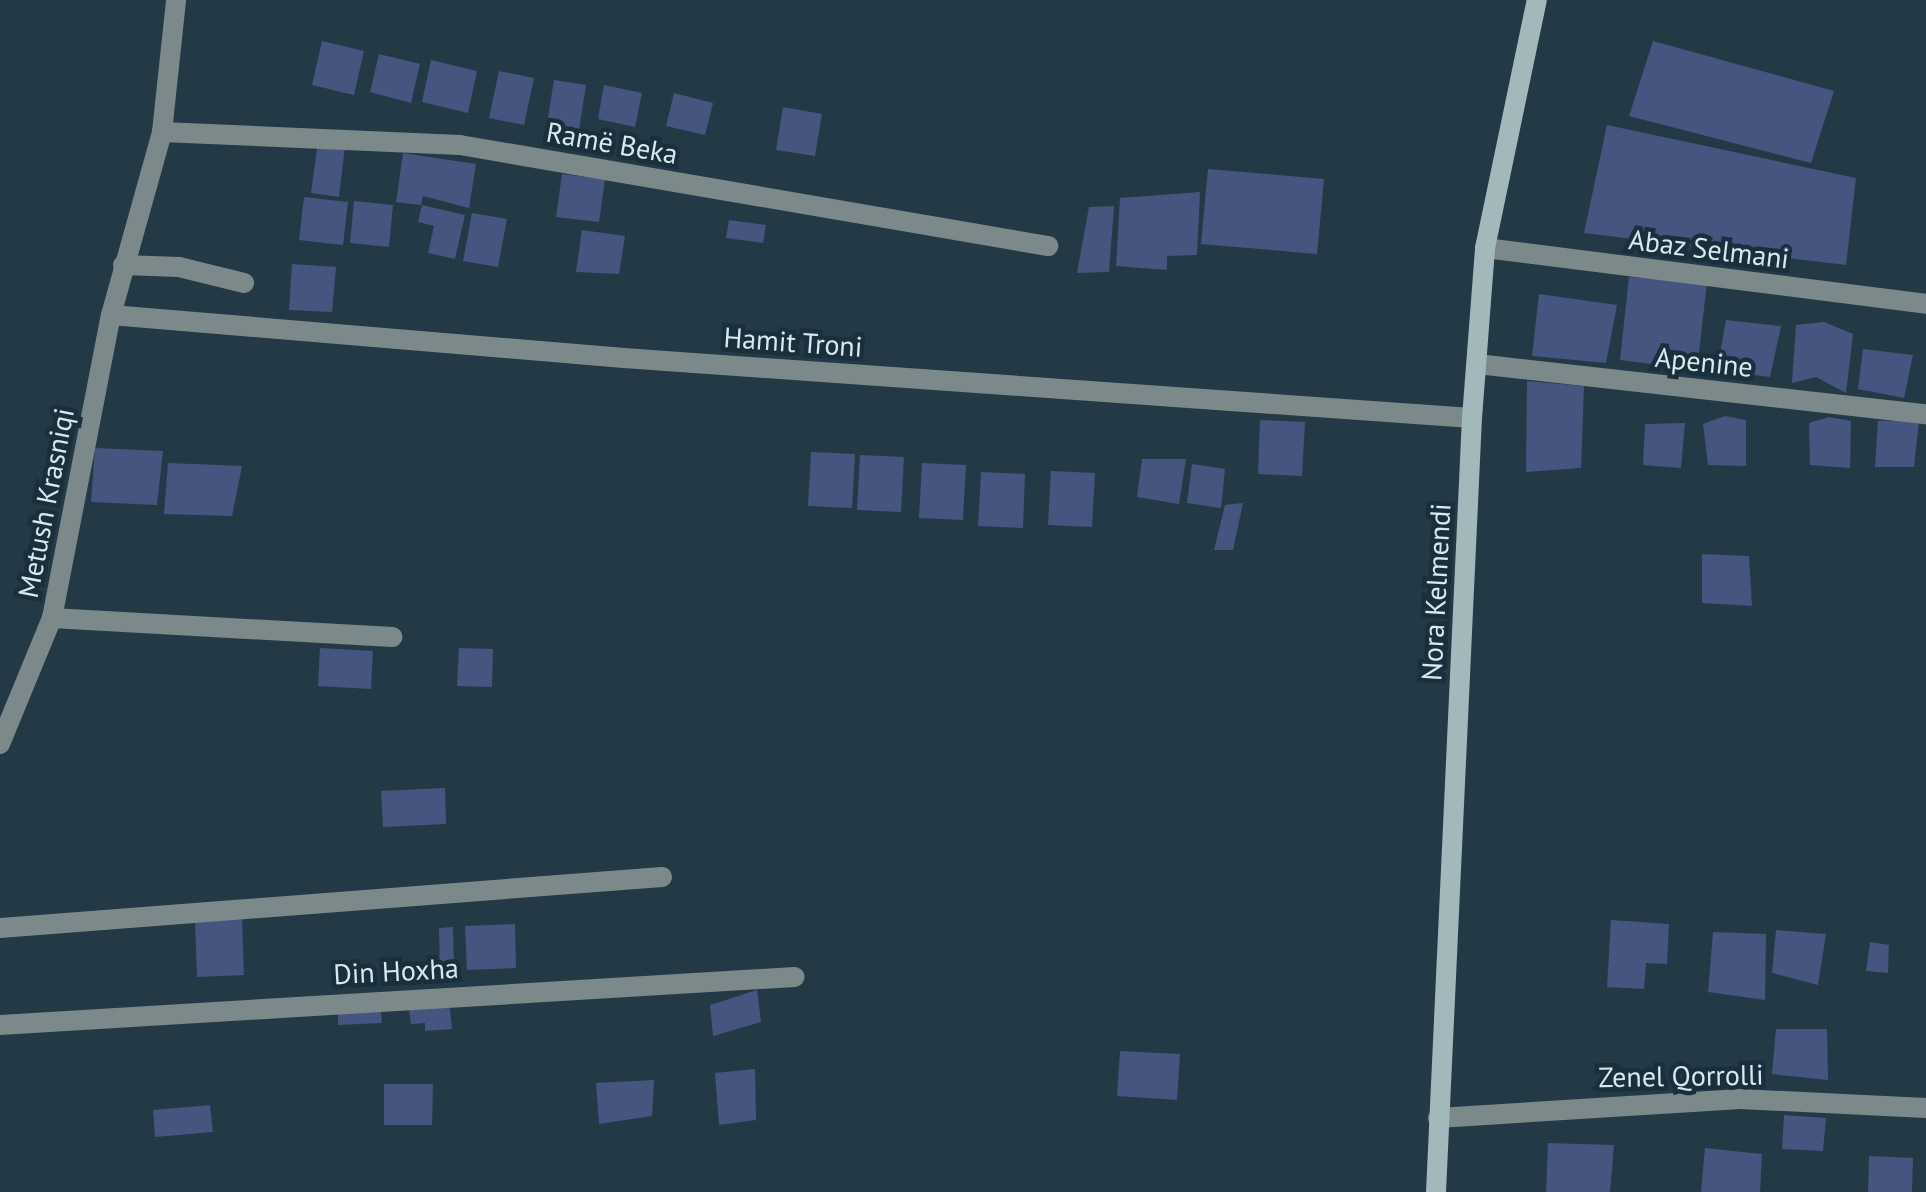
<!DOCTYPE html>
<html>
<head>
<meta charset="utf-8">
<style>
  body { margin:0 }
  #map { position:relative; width:1926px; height:1192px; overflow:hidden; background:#243946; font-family:"PT Sans",sans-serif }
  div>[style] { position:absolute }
  .building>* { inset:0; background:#455580 }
  .street>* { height:20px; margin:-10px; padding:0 10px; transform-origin:10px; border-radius:10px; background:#7c898a }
  .secondary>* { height:20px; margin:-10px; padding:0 10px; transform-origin:10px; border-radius:10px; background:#a2b8ba }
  span { translate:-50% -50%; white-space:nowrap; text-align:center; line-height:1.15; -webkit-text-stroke:9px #1a2f3c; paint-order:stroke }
  .street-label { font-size:28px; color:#dae7ef }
</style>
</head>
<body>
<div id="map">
  <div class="building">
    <div style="clip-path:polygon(322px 41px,364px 51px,354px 95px,312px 85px)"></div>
    <div style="clip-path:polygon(1653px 41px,1834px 91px,1811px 163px,1629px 116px)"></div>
    <div style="clip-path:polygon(379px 54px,420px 64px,411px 103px,370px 92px)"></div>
    <div style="clip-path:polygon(431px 60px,477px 71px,468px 113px,422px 102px)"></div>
    <div style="clip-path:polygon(499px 71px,534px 78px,524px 125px,489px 118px)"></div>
    <div style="clip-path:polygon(554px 80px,586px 85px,579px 130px,547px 124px)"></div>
    <div style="clip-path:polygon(604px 85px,642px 93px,635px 127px,598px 119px)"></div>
    <div style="clip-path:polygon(674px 93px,713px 103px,705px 135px,666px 126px)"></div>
    <div style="clip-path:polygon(783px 107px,822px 114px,815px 156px,776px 150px)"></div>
    <div style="clip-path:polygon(1607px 125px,1856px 178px,1846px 265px,1584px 233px)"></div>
    <div style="clip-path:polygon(318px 142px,345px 146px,339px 197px,311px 193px)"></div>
    <div style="clip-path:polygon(403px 153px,476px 164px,469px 208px,423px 196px,421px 205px,396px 202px)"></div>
    <div style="clip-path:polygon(1208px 169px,1324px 179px,1317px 254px,1201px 244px)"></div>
    <div style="clip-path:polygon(562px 174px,605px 179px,599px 222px,556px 217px)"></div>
    <div style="clip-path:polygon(1200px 192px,1197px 255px,1167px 256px,1167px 270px,1116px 266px,1120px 198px)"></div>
    <div style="clip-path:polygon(304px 197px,348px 202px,343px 245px,299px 240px)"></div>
    <div style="clip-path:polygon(354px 201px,393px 205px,389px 247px,350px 243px)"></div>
    <div style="clip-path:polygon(422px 205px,465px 215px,455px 259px,428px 253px,434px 226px,418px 222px)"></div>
    <div style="clip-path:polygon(1114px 206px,1109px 272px,1077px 273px,1089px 207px)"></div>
    <div style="clip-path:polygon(472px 213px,507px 219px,498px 267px,463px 261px)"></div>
    <div style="clip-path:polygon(729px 220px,766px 225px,763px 243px,726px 238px)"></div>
    <div style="clip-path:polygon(582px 230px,625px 236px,619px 274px,576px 272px)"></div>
    <div style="clip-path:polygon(292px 264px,336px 267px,332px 312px,289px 310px)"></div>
    <div style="clip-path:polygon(1629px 277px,1707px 282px,1697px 370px,1620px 360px)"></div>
    <div style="clip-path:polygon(1539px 294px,1617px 305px,1606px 363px,1532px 356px)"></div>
    <div style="clip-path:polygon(1726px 320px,1781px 326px,1770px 377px,1717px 370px)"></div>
    <div style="clip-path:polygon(1824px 322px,1853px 334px,1846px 393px,1816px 377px,1792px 383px,1796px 325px)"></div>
    <div style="clip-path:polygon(1863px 349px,1913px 355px,1904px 398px,1858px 389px)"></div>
    <div style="clip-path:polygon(1527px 381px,1584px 386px,1581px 468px,1526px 472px)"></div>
    <div style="clip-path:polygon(1725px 416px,1746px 420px,1746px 466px,1708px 465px,1703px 424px)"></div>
    <div style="clip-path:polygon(1829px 417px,1851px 421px,1850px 468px,1810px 465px,1809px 423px)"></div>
    <div style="clip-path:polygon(1260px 420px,1305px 422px,1302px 476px,1258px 474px)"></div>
    <div style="clip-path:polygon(1919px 420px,1914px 467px,1875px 467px,1878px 421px)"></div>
    <div style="clip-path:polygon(1685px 423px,1681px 468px,1643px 465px,1645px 424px)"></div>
    <div style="clip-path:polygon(95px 448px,163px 451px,157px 505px,91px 502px)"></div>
    <div style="clip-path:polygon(811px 452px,855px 454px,852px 508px,808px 506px)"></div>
    <div style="clip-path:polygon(860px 455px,904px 457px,901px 512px,857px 510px)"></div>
    <div style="clip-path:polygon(1142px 459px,1186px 459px,1179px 504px,1137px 497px)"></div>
    <div style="clip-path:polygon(168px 463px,242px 466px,232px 516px,164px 514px)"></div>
    <div style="clip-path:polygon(922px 463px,966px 465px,963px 520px,919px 518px)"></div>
    <div style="clip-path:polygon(1192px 464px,1225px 469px,1221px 508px,1187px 503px)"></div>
    <div style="clip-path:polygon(1051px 471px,1095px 473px,1092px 527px,1048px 525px)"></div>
    <div style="clip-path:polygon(981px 472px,1025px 474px,1023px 528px,978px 526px)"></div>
    <div style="clip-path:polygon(1243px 503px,1233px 550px,1214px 550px,1225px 505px)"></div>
    <div style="clip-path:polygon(1702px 554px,1749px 556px,1752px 606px,1702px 603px)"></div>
    <div style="clip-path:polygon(320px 648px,373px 651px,371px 689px,318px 686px)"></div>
    <div style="clip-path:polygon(459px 648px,493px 649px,492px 687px,457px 686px)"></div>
    <div style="clip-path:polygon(445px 788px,446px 824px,383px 827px,381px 791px)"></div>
    <div style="clip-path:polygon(242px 919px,244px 975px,197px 977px,195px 921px)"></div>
    <div style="clip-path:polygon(1611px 920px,1669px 924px,1667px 964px,1646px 963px,1644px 989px,1607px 987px)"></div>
    <div style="clip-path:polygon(515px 924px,516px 968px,467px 970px,465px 926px)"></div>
    <div style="clip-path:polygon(453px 927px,454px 976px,440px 976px,439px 928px)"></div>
    <div style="clip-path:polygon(1776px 930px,1826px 934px,1818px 985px,1772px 973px)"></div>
    <div style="clip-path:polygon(1713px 932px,1766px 934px,1765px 1000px,1708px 992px)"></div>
    <div style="clip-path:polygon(1870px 942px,1889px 945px,1888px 973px,1866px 971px)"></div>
    <div style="clip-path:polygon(757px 990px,761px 1022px,713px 1036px,710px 1005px)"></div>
    <div style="clip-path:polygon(449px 999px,452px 1029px,425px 1031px,425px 1023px,411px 1024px,408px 1003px)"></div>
    <div style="clip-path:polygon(380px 1003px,382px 1023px,338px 1025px,338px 1005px)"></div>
    <div style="clip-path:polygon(1776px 1029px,1827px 1029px,1828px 1080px,1772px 1074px)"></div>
    <div style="clip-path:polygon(1120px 1051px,1180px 1054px,1177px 1100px,1117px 1096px)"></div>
    <div style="clip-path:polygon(755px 1069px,756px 1120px,719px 1125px,715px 1073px)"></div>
    <div style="clip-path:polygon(654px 1080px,652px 1116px,599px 1124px,596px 1083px)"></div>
    <div style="clip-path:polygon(384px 1084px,433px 1084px,432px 1125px,384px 1125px)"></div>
    <div style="clip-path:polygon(210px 1105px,213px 1132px,155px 1137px,153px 1110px)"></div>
    <div style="clip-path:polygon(1784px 1115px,1826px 1118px,1823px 1151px,1782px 1149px)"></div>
    <div style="clip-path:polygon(1548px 1143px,1614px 1145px,1610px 1192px,1546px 1192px)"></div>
    <div style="clip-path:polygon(1705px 1148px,1762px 1154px,1760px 1192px,1701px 1192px)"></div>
    <div style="clip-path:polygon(1869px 1156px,1913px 1158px,1912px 1192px,1868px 1192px)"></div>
  </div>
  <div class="street">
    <div style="left:162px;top:132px;width:298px;rotate:2.5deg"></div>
    <div style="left:460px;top:145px;width:597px;rotate:9.75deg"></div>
    <div style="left:1485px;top:248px;width:445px;rotate:7.2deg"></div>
    <div style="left:123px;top:265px;width:56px;rotate:2deg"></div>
    <div style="left:179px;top:267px;width:67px;rotate:13.8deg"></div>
    <div style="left:111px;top:315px;width:515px;rotate:4.79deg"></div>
    <div style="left:624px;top:358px;width:850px;rotate:4.05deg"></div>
    <div style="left:1477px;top:364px;width:452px;rotate:6.4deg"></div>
    <div style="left:52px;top:618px;width:341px;rotate:3.2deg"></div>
    <div style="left:0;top:744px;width:136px;rotate:-67.6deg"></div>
    <div style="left:52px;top:618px;width:309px;rotate:-79deg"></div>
    <div style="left:111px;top:315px;width:190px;rotate:-74.4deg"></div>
    <div style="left:162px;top:132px;width:133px;rotate:-83.9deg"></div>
    <div style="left:0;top:928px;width:664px;rotate:-4.41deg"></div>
    <div style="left:0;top:1025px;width:796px;rotate:-3.46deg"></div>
    <div style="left:1438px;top:1118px;width:303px;rotate:-3.6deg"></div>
    <div style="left:1740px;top:1099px;width:186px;rotate:2.8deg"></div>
  </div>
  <div class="secondary">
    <div style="left:1436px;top:1192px;width:775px;rotate:-87.34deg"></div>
    <div style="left:1472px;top:418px;width:170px;rotate:-85.6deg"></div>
    <div style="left:1485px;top:248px;width:253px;rotate:-78.2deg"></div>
  </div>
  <div class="street-label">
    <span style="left:612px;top:143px;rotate:10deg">Ramë Beka</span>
    <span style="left:1709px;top:249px;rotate:7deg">Abaz Selmani</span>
    <span style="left:793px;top:342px;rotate:4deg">Hamit Troni</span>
    <span style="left:1704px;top:362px;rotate:6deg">Apenine</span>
    <span style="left:46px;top:503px;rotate:-79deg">Metush Krasniqi</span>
    <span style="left:1436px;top:592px;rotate:-87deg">Nora Kelmendi</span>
    <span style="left:396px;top:971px;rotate:-3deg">Din Hoxha</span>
    <span style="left:1681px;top:1076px;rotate:-1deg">Zenel Qorrolli</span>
  </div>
</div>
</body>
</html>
